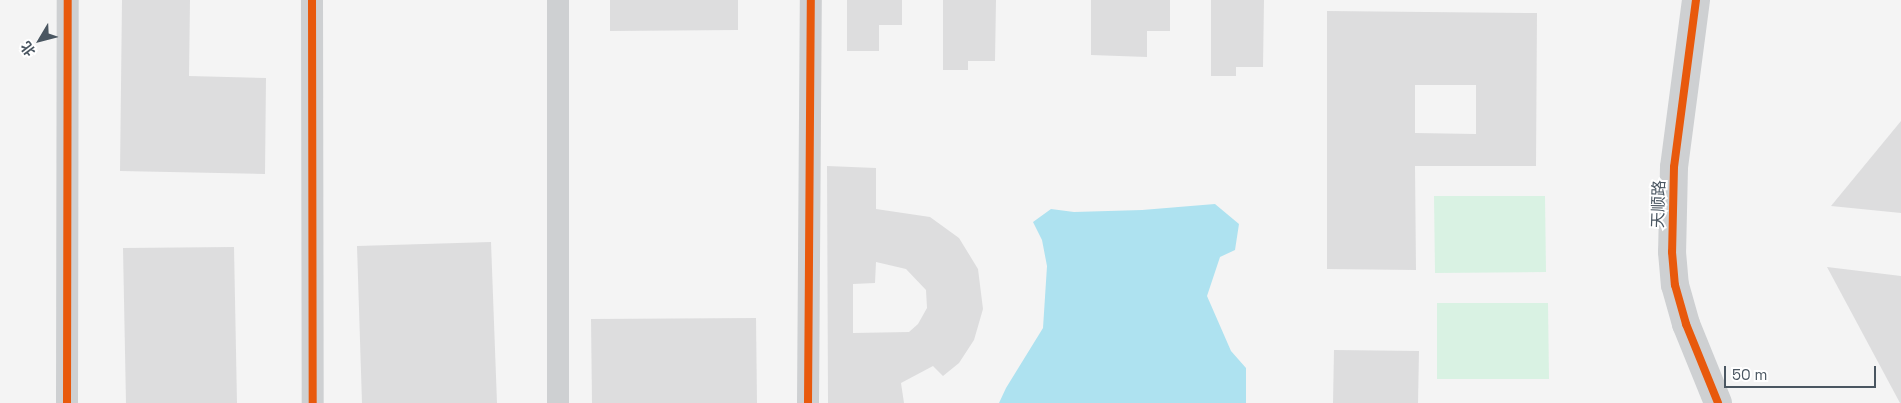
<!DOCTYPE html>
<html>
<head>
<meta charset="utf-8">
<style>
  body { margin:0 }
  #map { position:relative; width:1901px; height:403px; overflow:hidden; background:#f4f4f4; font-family:"Space Grotesk","Noto Sans SC",sans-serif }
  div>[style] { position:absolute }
  .green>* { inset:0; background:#d9f2e3 }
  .water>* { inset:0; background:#aee2f0 }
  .building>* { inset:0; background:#ddddde }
  .minor>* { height:22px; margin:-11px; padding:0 11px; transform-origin:11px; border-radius:11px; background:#ced0d2 }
  .tertiary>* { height:28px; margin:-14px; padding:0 14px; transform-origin:14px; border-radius:14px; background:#ced0d2 }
  .cycleway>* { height:8px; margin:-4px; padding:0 4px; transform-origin:4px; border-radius:4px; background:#e8590c }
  span { translate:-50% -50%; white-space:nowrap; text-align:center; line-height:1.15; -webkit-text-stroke:4px #fff; paint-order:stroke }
  .street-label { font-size:16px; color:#4a5661 }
  .north { position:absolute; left:15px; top:15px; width:50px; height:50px; -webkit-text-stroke:4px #fff; paint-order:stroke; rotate:233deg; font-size:14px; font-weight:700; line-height:20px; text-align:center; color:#4a5661 }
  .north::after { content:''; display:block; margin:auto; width:18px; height:22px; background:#4a5661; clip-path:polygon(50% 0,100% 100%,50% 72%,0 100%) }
  .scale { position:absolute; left:1724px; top:366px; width:152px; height:22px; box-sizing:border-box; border:2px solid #4a5661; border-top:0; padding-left:6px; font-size:15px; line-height:18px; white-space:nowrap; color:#4a5661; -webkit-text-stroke:4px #fff; paint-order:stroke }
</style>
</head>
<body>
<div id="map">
  <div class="green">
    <div style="clip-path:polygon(1434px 196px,1545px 196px,1546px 272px,1435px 273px)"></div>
    <div style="clip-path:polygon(1437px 303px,1548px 303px,1549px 379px,1437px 379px)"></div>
  </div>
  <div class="water">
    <div style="clip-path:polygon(1215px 204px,1239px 224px,1235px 250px,1220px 257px,1207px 296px,1231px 351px,1246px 368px,1246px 403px,999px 403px,1006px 388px,1043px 328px,1047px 266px,1042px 240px,1033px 222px,1051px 209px,1074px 212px,1142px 210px)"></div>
  </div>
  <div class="building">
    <div style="clip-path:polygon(122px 0,190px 0,189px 76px,266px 78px,265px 174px,120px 171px)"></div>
    <div style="clip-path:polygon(610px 0,738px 0,738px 30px,610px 31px)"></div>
    <div style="clip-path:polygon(847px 0,902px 0,902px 25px,879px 25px,879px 51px,847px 51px)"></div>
    <div style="clip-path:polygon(943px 0,996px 0,995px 61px,968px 61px,968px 70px,943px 70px)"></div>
    <div style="clip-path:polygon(1091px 0,1170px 0,1170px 31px,1147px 31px,1147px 57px,1091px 55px)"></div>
    <div style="clip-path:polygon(1211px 0,1264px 0,1263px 67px,1236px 67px,1236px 76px,1211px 76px)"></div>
    <div style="clip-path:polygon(evenodd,1327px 11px,1537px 13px,1536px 166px,1415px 166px,1416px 270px,1327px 269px,1327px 11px,1415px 85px,1476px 85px,1476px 134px,1415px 133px,1415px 85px)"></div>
    <div style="clip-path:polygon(1901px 121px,1901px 213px,1831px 206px)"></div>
    <div style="clip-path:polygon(evenodd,827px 166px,876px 168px,876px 209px,930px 217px,959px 238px,978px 269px,983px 309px,974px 340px,959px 363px,943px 376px,933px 366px,901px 383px,904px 403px,828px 403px,827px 166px,876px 262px,906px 269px,926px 290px,927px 308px,918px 324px,909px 332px,853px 333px,853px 284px,875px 283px,876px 262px)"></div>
    <div style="clip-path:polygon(491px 242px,497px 403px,362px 403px,357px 246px)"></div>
    <div style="clip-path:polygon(234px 247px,237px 403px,126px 403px,123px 248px)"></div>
    <div style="clip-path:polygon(1827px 267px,1901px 276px,1901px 403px,1900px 403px)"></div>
    <div style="clip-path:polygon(756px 318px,757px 403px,592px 403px,591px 319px)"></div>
    <div style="clip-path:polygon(1334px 350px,1419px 351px,1418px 403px,1333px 403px)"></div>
  </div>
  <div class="minor">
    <div style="left:312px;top:0;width:403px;rotate:89.9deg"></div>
    <div style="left:67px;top:403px;width:403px;rotate:-89.9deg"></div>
    <div style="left:558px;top:403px;width:403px;rotate:-90deg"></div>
    <div style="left:808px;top:403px;width:403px;rotate:-89.6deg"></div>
  </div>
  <div class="tertiary">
    <div style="left:1696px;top:0;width:168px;rotate:97.5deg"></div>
    <div style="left:1674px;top:167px;width:85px;rotate:91.3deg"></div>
    <div style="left:1672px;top:252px;width:33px;rotate:85deg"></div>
    <div style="left:1675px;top:285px;width:41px;rotate:74.2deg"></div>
    <div style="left:1686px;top:324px;width:85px;rotate:67.9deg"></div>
  </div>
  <div class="cycleway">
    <div style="left:312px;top:0;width:403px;rotate:89.9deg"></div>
    <div style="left:1696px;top:0;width:168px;rotate:97.5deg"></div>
    <div style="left:1674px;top:167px;width:85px;rotate:91.3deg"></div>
    <div style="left:1672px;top:252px;width:33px;rotate:85deg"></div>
    <div style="left:1675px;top:285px;width:41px;rotate:74.2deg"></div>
    <div style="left:1686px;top:324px;width:85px;rotate:67.9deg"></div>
    <div style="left:67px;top:403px;width:403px;rotate:-89.9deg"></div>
    <div style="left:808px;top:403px;width:403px;rotate:-89.6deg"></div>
  </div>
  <div class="street-label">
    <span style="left:1659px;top:204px;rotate:-88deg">天顺路</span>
  </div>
  <div class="north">北</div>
  <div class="scale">50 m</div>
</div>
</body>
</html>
